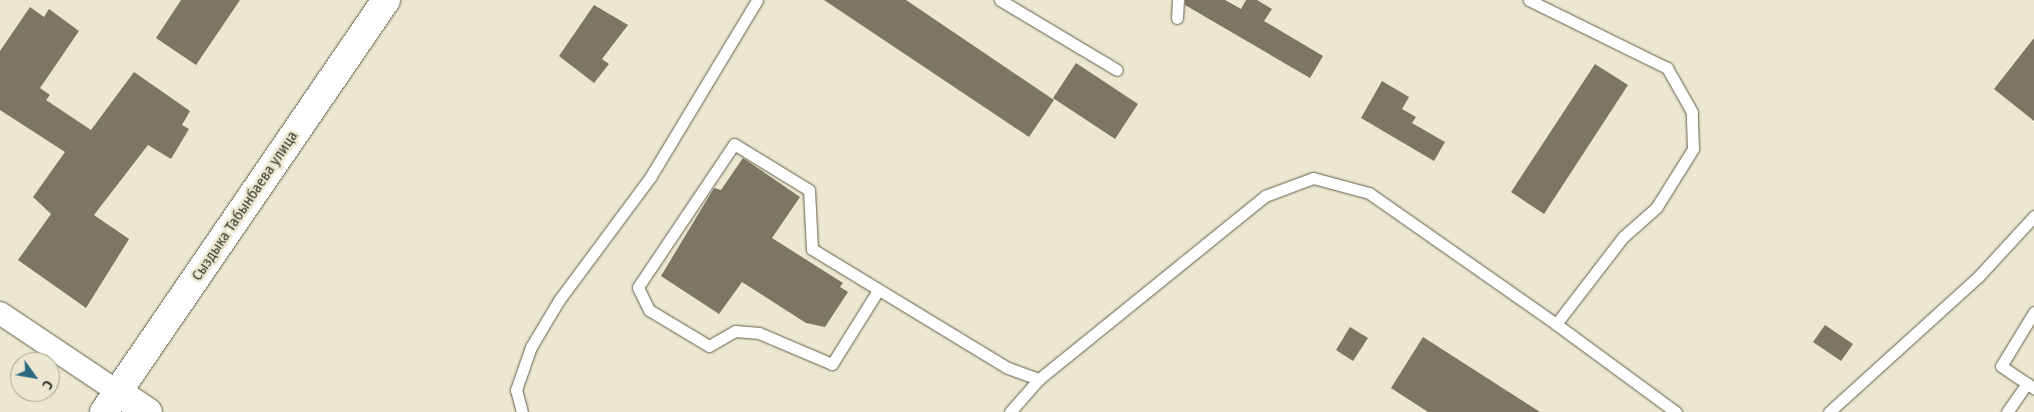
<!DOCTYPE html>
<html>
<head>
<meta charset="utf-8">
<style>
  body { margin:0 }
  #map { position:relative; width:2034px; height:412px; overflow:hidden; background:#ece7d0; font-family:"Fira Sans Condensed",sans-serif }
  div>[style] { position:absolute }
  .building>* { inset:0; background:#7b7763 }
  .roads { filter:drop-shadow(0 0 1px #625d4a) drop-shadow(0 0 1px #625d4a) }
  .service>* { height:11px; margin:-5.5px; padding:0 5.5px; transform-origin:5.5px; border-radius:5.5px; background:#fff }
  .minor>* { height:22px; margin:-11px; padding:0 11px; transform-origin:11px; border-radius:11px; background:#fff }
  .tertiary>* { height:28px; margin:-14px; padding:0 14px; transform-origin:14px; border-radius:14px; background:#fff }
  span { translate:-50% -50%; white-space:nowrap; text-align:center; line-height:1.15; -webkit-text-stroke:5px #ece7d0; paint-order:stroke }
  .street-label { font-size:15px; color:#39372e }
  .north { position:absolute; left:10px; top:352px; width:50px; height:50px; box-sizing:border-box; background:#ece7d0; border:1px solid #a4a18f; border-radius:50%; rotate:122deg; font-size:14px; font-weight:700; line-height:20px; text-align:center; color:#39372e }
  .north::after { content:''; display:block; margin:auto; width:18px; height:22px; background:#2c687f; clip-path:polygon(50% 0,100% 100%,50% 72%,0 100%) }
</style>
</head>
<body>
<div id="map">
  <div class="building">
    <div style="clip-path:polygon(181px 0,240px 0,196px 65px,156px 38px)"></div>
    <div style="clip-path:polygon(824px 0,906px 0,1054px 100px,1029px 137px)"></div>
    <div style="clip-path:polygon(1185px 0,1225px 0,1241px 9px,1246px 0,1257px 0,1272px 9px,1264px 21px,1323px 56px,1310px 78px,1185px 5px)"></div>
    <div style="clip-path:polygon(594px 5px,628px 25px,602px 59px,609px 64px,594px 83px,559px 56px)"></div>
    <div style="clip-path:polygon(30px 7px,44px 17px,49px 9px,79px 31px,40px 88px,50px 95px,46px 100px,91px 130px,134px 72px,190px 111px,182px 125px,189px 129px,171px 159px,148px 145px,94px 215px,129px 239px,86px 308px,18px 260px,51px 214px,33px 197px,65px 152px,0 110px,0 51px)"></div>
    <div style="clip-path:polygon(2034px 38px,2034px 121px,1994px 89px)"></div>
    <div style="clip-path:polygon(1076px 63px,1138px 104px,1115px 139px,1053px 98px)"></div>
    <div style="clip-path:polygon(1595px 64px,1628px 85px,1544px 214px,1511px 192px)"></div>
    <div style="clip-path:polygon(1382px 81px,1409px 97px,1402px 109px,1416px 117px,1412px 123px,1445px 142px,1434px 161px,1361px 118px)"></div>
    <div style="clip-path:polygon(743px 158px,800px 197px,772px 238px,843px 283px,840px 287px,848px 292px,825px 327px,806px 323px,742px 282px,719px 314px,661px 276px,714px 188px,721px 190px)"></div>
    <div style="clip-path:polygon(1825px 325px,1853px 344px,1841px 361px,1813px 342px)"></div>
    <div style="clip-path:polygon(1350px 327px,1368px 338px,1353px 361px,1336px 350px)"></div>
    <div style="clip-path:polygon(1423px 337px,1540px 412px,1428px 412px,1391px 388px)"></div>
  </div>
  <div class="roads">
    <div class="service">
      <div style="left:1000px;top:0;width:136px;rotate:30.9deg"></div>
      <div style="left:1177px;top:18px;width:18px;rotate:-87deg"></div>
      <div style="left:877px;top:292px;width:85px;rotate:122deg"></div>
      <div style="left:832px;top:364px;width:79px;rotate:-157deg"></div>
      <div style="left:759px;top:333px;width:24px;rotate:-175deg"></div>
      <div style="left:735px;top:331px;width:30px;rotate:150deg"></div>
      <div style="left:709px;top:346px;width:70px;rotate:-149deg"></div>
      <div style="left:649px;top:310px;width:25px;rotate:-116deg"></div>
      <div style="left:638px;top:287px;width:172px;rotate:-56.1deg"></div>
      <div style="left:734px;top:144px;width:88px;rotate:31.5deg"></div>
      <div style="left:809px;top:190px;width:59px;rotate:87.1deg"></div>
      <div style="left:812px;top:249px;width:229px;rotate:31.3deg"></div>
      <div style="left:1008px;top:368px;width:33px;rotate:20deg"></div>
      <div style="left:2034px;top:312px;width:63px;rotate:121.4deg"></div>
      <div style="left:2001px;top:366px;width:40px;rotate:34deg"></div>
      <div style="left:1556px;top:324px;width:149px;rotate:36.3deg"></div>
      <div style="left:522px;top:412px;width:23px;rotate:-105deg"></div>
      <div style="left:516px;top:390px;width:46px;rotate:-70.8deg"></div>
      <div style="left:531px;top:347px;width:55px;rotate:-59.2deg"></div>
      <div style="left:559px;top:300px;width:154px;rotate:-53.4deg"></div>
      <div style="left:651px;top:176px;width:205px;rotate:-58.9deg"></div>
      <div style="left:1010px;top:412px;width:44px;rotate:-48.7deg"></div>
      <div style="left:1039px;top:379px;width:291px;rotate:-39deg"></div>
      <div style="left:1265px;top:196px;width:51px;rotate:-20.6deg"></div>
      <div style="left:1313px;top:178px;width:58px;rotate:15deg"></div>
      <div style="left:1369px;top:193px;width:228px;rotate:35deg"></div>
      <div style="left:1556px;top:324px;width:110px;rotate:-52.4deg"></div>
      <div style="left:1623px;top:237px;width:44px;rotate:-41.3deg"></div>
      <div style="left:1656px;top:208px;width:70px;rotate:-57.9deg"></div>
      <div style="left:1693px;top:149px;width:37px;rotate:-92deg"></div>
      <div style="left:1692px;top:112px;width:51px;rotate:-119.6deg"></div>
      <div style="left:1667px;top:68px;width:154px;rotate:-153.8deg"></div>
      <div style="left:1829px;top:412px;width:201px;rotate:-42.2deg"></div>
      <div style="left:1978px;top:277px;width:83px;rotate:-47.4deg"></div>
      <div style="left:2007px;top:412px;width:35px;rotate:-55deg"></div>
    </div>
    <div class="minor">
      <div style="left:0;top:313px;width:142px;rotate:33.8deg"></div>
    </div>
    <div class="tertiary">
      <div style="left:118px;top:392px;width:36px;rotate:34deg"></div>
      <div style="left:104px;top:412px;width:499px;rotate:-55.6deg"></div>
    </div>
  </div>
  <div class="street-label">
    <span style="left:245px;top:206px;rotate:-56deg">Сыздыка Табынбаева улица</span>
  </div>
  <div class="north">С</div>
</div>
</body>
</html>
